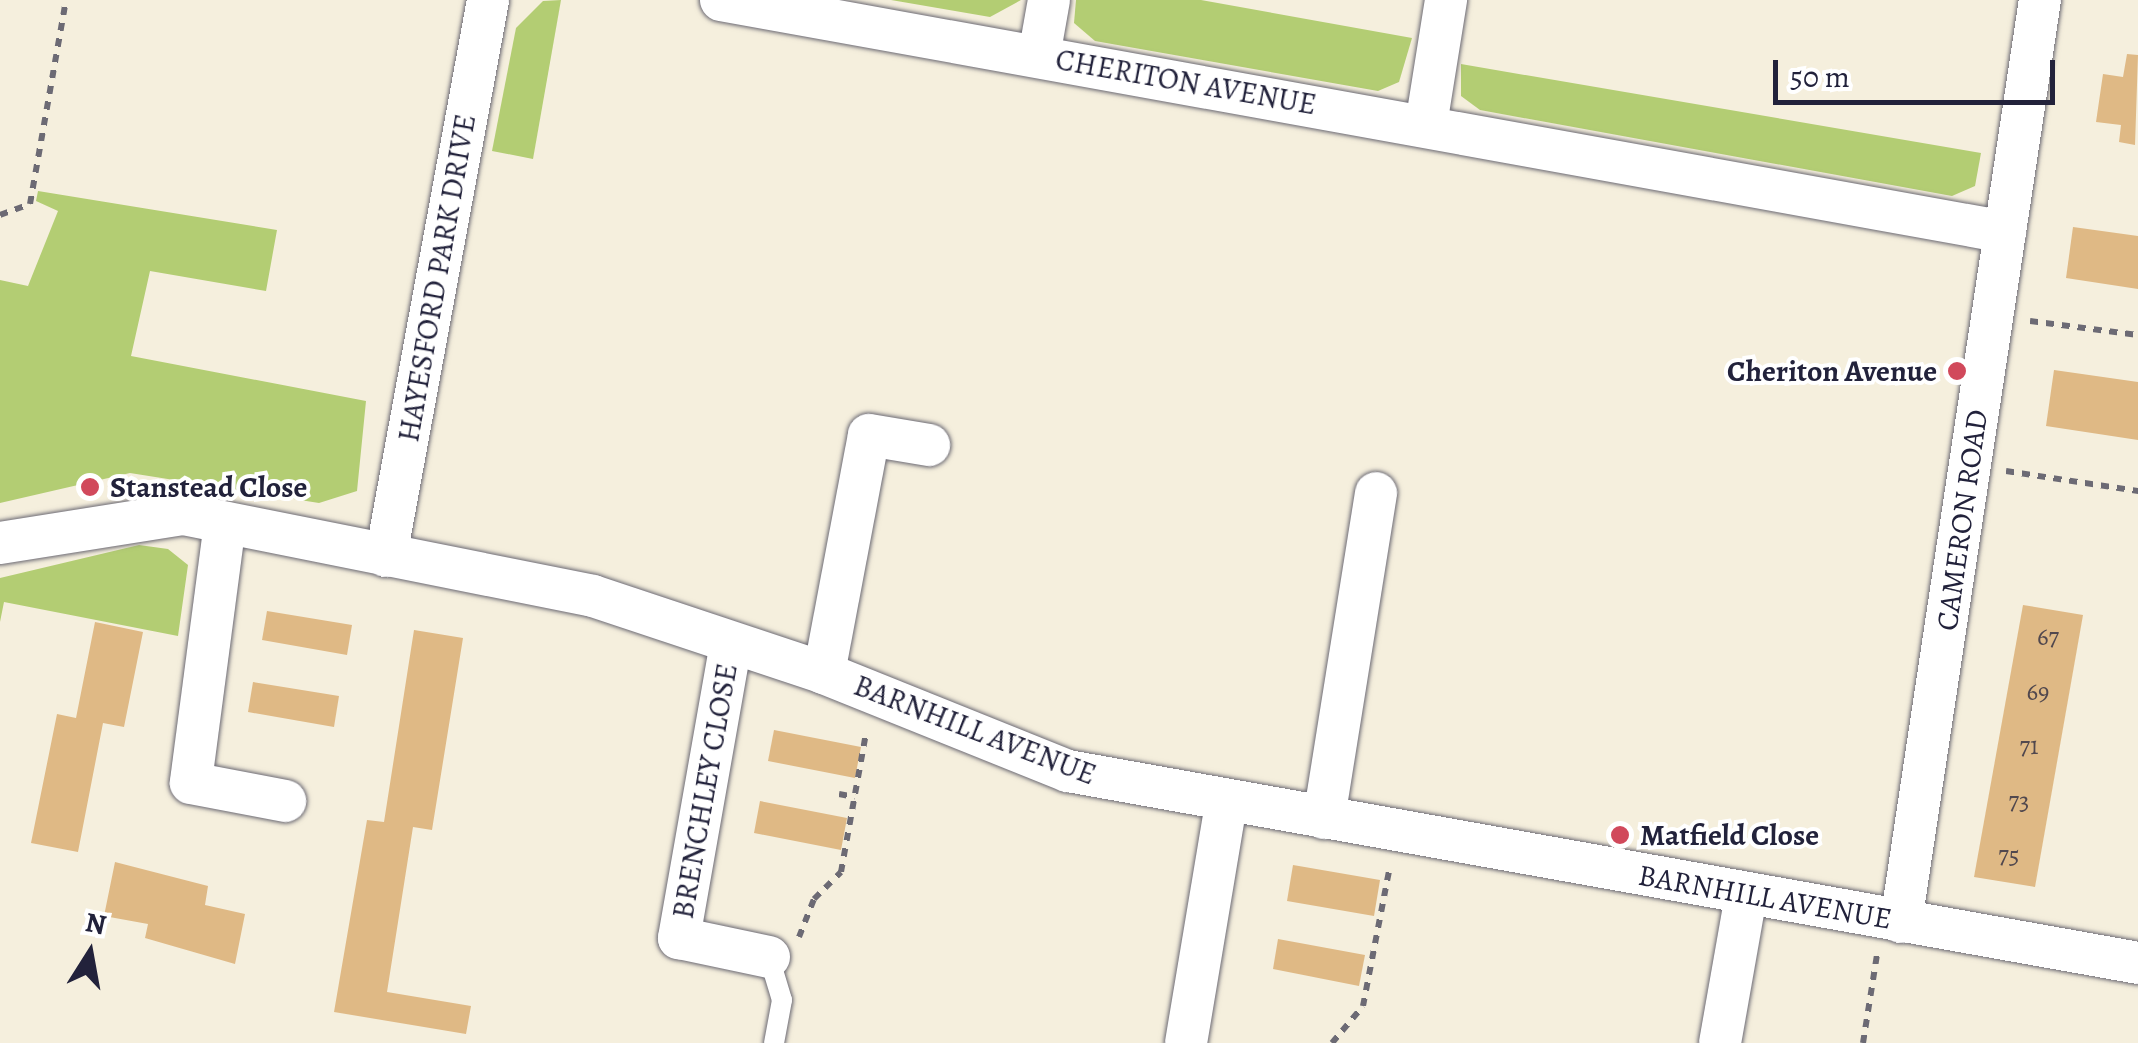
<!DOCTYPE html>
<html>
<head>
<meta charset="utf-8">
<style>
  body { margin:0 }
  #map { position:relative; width:2138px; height:1043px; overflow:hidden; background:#f5efdd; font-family:Alegreya,serif }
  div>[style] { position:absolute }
  .green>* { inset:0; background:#b3cd73 }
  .building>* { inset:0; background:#dfb985 }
  .path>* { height:6px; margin-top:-3px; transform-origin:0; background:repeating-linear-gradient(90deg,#6c6a74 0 8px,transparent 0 16px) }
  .roads { filter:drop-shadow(0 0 2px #6c6a74) drop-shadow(0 0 2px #6c6a74) }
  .service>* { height:20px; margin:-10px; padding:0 10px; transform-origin:10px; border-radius:10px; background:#fff }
  .minor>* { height:42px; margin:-21px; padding:0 21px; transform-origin:21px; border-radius:21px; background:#fff }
  .dots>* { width:28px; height:28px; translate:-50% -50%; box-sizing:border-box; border:5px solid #fff; border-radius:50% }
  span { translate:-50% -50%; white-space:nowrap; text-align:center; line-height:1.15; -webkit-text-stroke:8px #fff; paint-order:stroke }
  .number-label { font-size:25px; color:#51484e }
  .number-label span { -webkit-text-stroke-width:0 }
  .street-label { font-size:30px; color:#22223b }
  .poi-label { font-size:30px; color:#22223b; font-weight:700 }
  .right { translate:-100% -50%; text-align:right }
  .left { translate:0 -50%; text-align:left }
  .north { position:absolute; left:40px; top:903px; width:100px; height:100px; -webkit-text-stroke:8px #fff; paint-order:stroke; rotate:11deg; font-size:28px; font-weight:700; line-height:40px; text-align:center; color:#22223b }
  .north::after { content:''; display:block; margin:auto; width:35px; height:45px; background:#22223b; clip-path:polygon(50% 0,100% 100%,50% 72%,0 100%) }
  .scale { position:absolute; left:1773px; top:60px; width:282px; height:45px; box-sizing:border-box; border:5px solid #22223b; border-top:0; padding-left:12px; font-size:30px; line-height:35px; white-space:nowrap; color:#22223b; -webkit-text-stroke:8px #fff; paint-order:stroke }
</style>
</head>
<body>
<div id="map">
  <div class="green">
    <div style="clip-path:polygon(561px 0,533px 159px,492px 151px,516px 28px,543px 1px)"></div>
    <div style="clip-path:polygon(891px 0,1021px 0,990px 17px)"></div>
    <div style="clip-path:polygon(1076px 0,1201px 0,1412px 38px,1399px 82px,1378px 91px,1095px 41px,1074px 23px)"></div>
    <div style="clip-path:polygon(1461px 64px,1981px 153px,1975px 186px,1952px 196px,1480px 110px,1461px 96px)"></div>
    <div style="clip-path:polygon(38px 191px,277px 230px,266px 291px,150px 271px,131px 356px,366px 401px,357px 491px,319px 503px,130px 473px,0 503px,0 280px,28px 286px,58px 211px,36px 201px)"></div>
    <div style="clip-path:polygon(139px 545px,168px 549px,188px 565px,178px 636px,4px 602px,0 622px,0 578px)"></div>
  </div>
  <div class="building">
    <div style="clip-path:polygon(2127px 54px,2138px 55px,2135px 145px,2119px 142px,2121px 125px,2096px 122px,2103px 74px,2123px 77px)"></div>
    <div style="clip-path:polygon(2073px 227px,2138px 236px,2138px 289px,2066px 278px)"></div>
    <div style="clip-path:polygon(2054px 370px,2138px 382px,2138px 440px,2046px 426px)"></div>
    <div style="clip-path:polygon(2023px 605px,2083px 615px,2035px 887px,1974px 877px)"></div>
    <div style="clip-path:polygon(267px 611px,352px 625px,347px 655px,262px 640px)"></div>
    <div style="clip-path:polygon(95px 622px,143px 632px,124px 727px,103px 723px,78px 852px,31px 843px,57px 714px,76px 718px)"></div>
    <div style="clip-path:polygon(414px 630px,463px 638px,432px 830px,413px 827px,387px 992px,471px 1006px,466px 1034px,334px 1012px,367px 820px,384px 822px)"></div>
    <div style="clip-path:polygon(253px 682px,339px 696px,334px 727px,248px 712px)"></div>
    <div style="clip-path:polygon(774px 730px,861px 747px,855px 778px,768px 761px)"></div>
    <div style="clip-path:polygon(760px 801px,847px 818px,841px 850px,754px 833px)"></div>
    <div style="clip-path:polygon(115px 862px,208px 886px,205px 905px,245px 914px,235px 964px,145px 938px,148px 924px,104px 916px)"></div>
    <div style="clip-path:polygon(1293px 865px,1380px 880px,1374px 916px,1287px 901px)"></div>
    <div style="clip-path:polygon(1278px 939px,1365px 955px,1359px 986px,1273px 969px)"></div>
  </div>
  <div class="path">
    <div style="left:0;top:215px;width:32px;rotate:-20deg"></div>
    <div style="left:30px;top:204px;width:207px;rotate:-80deg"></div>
    <div style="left:2030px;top:321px;width:109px;rotate:7.4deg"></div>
    <div style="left:2006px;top:471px;width:134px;rotate:8.6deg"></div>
    <div style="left:839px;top:794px;width:16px;rotate:11deg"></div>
    <div style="left:799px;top:937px;width:41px;rotate:-68.5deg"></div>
    <div style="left:814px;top:899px;width:38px;rotate:-45deg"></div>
    <div style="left:841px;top:872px;width:141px;rotate:-79.8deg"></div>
    <div style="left:1332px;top:1043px;width:48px;rotate:-50deg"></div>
    <div style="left:1363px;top:1006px;width:143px;rotate:-79.1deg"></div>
    <div style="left:1863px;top:1043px;width:89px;rotate:-81deg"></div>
  </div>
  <div class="roads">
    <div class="service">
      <div style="left:769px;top:957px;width:45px;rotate:73.2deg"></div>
      <div style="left:782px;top:1000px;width:44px;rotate:100.5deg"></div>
    </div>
    <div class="minor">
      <div style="left:721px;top:0;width:1305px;rotate:10.24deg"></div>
      <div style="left:1039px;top:56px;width:57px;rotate:-79.9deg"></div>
      <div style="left:1426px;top:125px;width:127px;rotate:-80.9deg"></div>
      <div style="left:225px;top:523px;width:262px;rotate:97.5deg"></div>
      <div style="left:191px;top:783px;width:96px;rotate:10.8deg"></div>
      <div style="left:0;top:543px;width:185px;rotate:-9deg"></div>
      <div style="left:183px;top:514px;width:418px;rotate:11.3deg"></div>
      <div style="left:593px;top:596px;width:243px;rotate:18.4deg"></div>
      <div style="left:824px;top:673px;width:263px;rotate:21.9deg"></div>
      <div style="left:1068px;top:771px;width:1087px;rotate:10.17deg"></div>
      <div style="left:386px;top:556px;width:565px;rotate:-79.6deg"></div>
      <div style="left:731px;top:643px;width:300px;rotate:100deg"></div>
      <div style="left:679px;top:938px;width:92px;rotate:11.9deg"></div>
      <div style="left:824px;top:673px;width:242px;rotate:-79.3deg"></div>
      <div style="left:869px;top:435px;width:61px;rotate:9.5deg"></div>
      <div style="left:1324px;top:818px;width:329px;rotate:-80.9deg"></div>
      <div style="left:1901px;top:922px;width:932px;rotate:-81.43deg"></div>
      <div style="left:1186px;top:1043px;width:241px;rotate:-80.5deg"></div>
      <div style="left:1720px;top:1043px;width:150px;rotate:-80deg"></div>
    </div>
  </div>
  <div class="dots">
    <div style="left:1957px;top:371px;background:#d1495b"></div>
    <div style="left:90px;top:487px;background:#d1495b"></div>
    <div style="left:1620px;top:835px;background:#d1495b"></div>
  </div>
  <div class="number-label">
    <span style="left:2048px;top:637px">67</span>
    <span style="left:2038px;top:692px">69</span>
    <span style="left:2029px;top:746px">71</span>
    <span style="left:2019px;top:801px">73</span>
    <span style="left:2009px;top:855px">75</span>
  </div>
  <div class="street-label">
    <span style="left:1186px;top:82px;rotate:10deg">CHERITON AVENUE</span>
    <span style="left:437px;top:278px;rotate:-80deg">HAYESFORD PARK DRIVE</span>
    <span style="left:1962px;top:520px;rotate:-82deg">CAMERON ROAD</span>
    <span style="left:975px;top:730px;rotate:21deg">BARNHILL AVENUE</span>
    <span style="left:705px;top:791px;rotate:-80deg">BRENCHLEY CLOSE</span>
    <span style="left:1765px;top:897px;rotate:10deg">BARNHILL AVENUE</span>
  </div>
  <div class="poi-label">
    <span class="right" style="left:1937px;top:371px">Cheriton Avenue</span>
    <span class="left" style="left:110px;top:487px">Stanstead Close</span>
    <span class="left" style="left:1640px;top:835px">Matfield Close</span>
  </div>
  <div class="north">N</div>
  <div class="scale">50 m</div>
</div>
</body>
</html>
